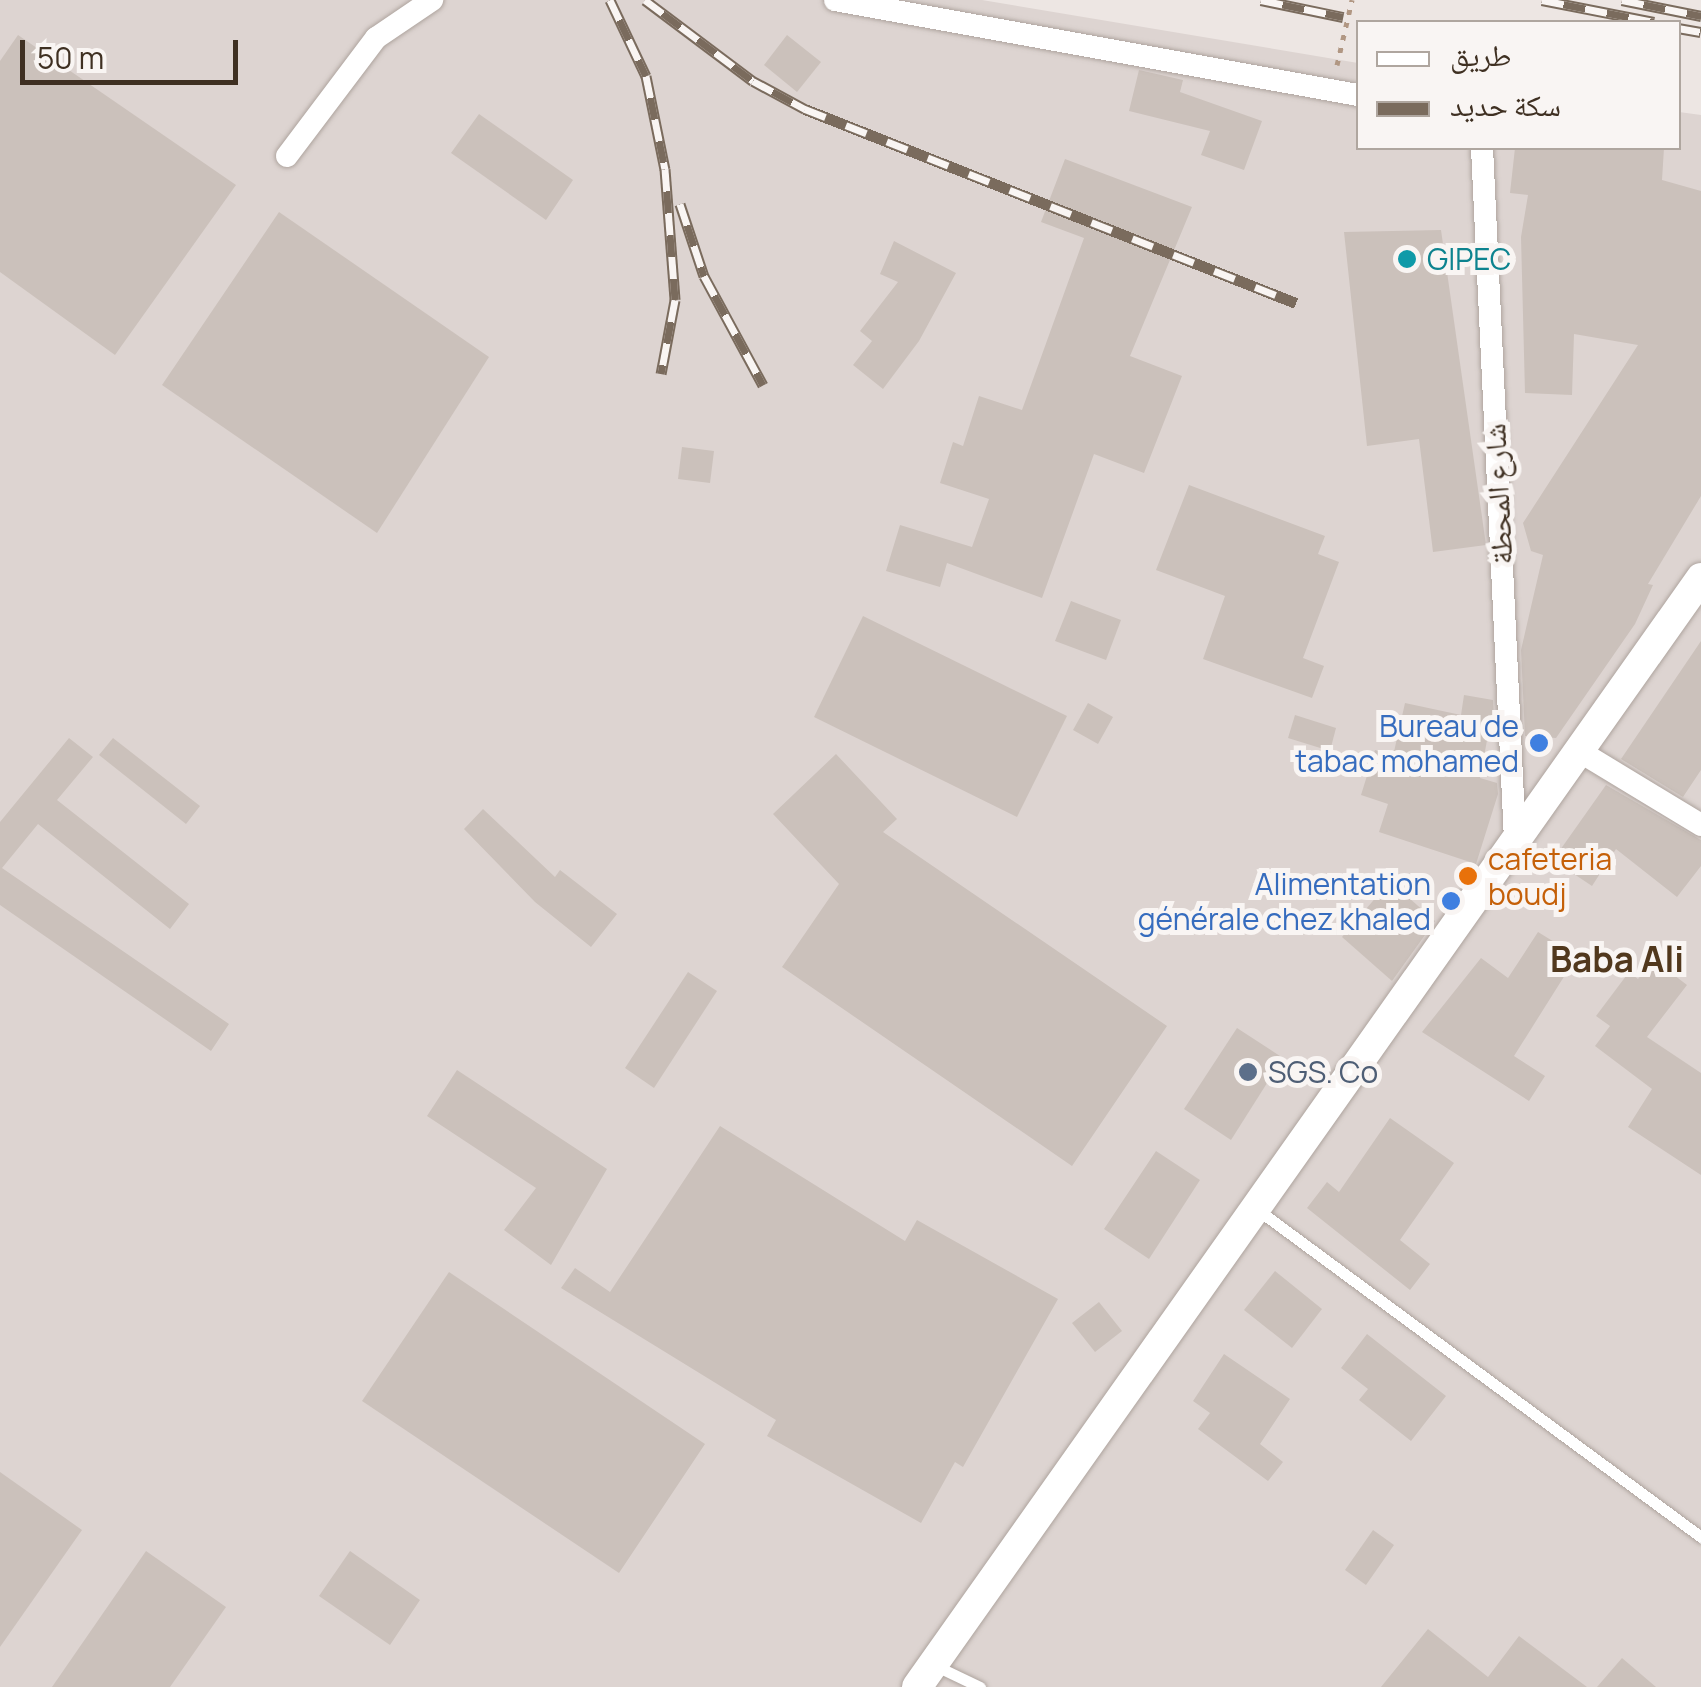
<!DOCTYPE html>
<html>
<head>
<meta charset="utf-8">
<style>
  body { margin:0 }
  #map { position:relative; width:1701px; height:1687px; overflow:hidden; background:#ede6e3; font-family:Manrope,"Noto Naskh Arabic",sans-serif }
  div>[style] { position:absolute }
  .built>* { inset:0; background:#ddd4d1 }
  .building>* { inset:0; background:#cbc1bb }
  .path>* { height:5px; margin-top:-2.5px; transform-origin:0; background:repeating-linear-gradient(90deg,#b19783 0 5px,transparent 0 13px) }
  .roads { filter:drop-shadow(0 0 2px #aea49e) drop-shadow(0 0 2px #aea49e) }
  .service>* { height:11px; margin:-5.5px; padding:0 5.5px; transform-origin:5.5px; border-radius:5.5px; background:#fff }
  .minor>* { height:22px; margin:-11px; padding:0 11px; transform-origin:11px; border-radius:11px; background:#fff }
  .secondary>* { height:30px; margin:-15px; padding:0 15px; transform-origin:15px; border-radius:15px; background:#fff }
  .rail>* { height:11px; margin-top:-5.5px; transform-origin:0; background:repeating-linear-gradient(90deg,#f9f5f3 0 22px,#7a6b5d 0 44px); box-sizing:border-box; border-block:2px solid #7a6b5d }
  .dots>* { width:28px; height:28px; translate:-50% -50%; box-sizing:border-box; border:5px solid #f9f5f3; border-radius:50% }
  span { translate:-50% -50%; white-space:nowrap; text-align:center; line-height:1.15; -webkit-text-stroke:10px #f9f5f3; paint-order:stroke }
  .culture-label { font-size:30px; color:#0d838f }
  .left { translate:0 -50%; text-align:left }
  .street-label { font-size:30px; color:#3f3022 }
  .shop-label { font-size:30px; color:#366cbe }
  .right { translate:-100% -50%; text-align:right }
  .food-label { font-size:30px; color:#c56008 }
  .service-label { font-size:30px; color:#4e5e75 }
  .quarter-label { font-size:35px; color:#51381d; font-weight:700 }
  .legend { position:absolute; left:1356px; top:20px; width:325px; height:130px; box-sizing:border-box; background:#f9f5f3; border:2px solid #afa69f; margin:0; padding:12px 18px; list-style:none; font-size:30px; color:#3f3022 }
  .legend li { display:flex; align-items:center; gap:20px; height:50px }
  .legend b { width:50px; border:2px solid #afa69f }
  .scale { position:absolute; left:20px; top:40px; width:218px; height:45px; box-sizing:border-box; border:5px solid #3f3022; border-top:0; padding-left:12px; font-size:30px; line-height:35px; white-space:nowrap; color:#3f3022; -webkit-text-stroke:8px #f9f5f3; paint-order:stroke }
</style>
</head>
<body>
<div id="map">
  <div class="built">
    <div style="clip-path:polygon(0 0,982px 0,1358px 63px,1358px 148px,1678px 148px,1679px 112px,1701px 115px,1701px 1687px,0 1687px)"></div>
  </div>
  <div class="building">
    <div style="clip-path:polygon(18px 35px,236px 185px,115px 355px,0 272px,0 61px)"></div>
    <div style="clip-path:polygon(787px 35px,821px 62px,797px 92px,764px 65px)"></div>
    <div style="clip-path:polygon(1139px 70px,1183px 80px,1180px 92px,1262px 121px,1244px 170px,1201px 155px,1210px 131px,1129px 111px)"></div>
    <div style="clip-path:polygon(479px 114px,573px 180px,546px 220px,451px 153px)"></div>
    <div style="clip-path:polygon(1515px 148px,1664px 148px,1662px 180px,1701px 191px,1701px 496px,1648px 584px,1653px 585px,1635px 624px,1556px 738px,1525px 736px,1521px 650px,1543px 555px,1531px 551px,1523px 523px,1638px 345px,1574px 334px,1572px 395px,1525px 393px,1521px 237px,1528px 195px,1510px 193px)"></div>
    <div style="clip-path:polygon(1065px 159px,1192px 207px,1130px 356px,1182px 376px,1144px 473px,1094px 454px,1042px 598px,947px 563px,940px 587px,886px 571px,900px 525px,972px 547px,989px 499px,940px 483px,953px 442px,963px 446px,979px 396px,1022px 410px,1084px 238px,1041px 222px)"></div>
    <div style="clip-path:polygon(279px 212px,489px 357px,377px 533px,162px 385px)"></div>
    <div style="clip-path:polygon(1441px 230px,1486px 545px,1433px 552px,1419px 439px,1367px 446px,1344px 232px)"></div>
    <div style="clip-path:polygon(894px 241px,956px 273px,919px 341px,883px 389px,853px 365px,872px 341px,860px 331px,898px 282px,880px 274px)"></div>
    <div style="clip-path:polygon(682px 447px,714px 451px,710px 483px,678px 479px)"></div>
    <div style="clip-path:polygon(1189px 485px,1325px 536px,1318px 554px,1339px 562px,1303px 658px,1324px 666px,1312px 698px,1203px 659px,1225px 596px,1156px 570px)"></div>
    <div style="clip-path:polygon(1071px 601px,1121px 620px,1106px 660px,1055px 641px)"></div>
    <div style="clip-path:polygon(863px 616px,1067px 716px,1017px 817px,814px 717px)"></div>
    <div style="clip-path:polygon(1701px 641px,1701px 770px,1683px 797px,1621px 759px)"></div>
    <div style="clip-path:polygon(1464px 695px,1493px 700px,1495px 735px,1488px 735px,1480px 778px,1497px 783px,1498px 794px,1476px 864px,1379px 832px,1388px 804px,1361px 795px,1375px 750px,1393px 756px,1405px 703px,1461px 715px)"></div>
    <div style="clip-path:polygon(1088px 703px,1113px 717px,1098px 744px,1073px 730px)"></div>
    <div style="clip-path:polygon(1295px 715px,1336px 728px,1330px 751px,1288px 738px)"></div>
    <div style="clip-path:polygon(69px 738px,93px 757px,57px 800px,189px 904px,170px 929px,38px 824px,2px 868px,229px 1024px,211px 1051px,0 905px,0 822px)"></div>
    <div style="clip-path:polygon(113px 738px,200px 806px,186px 824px,99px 755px)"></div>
    <div style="clip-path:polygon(836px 754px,897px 819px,883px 832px,1167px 1026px,1072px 1166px,782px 967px,839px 884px,773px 814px)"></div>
    <div style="clip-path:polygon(1606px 785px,1701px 840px,1701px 866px,1677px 897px,1616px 849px,1592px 886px,1553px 860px)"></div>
    <div style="clip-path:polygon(483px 809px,555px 877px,560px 870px,617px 914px,591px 947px,535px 902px,464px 829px)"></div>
    <div style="clip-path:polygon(1390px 881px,1435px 921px,1392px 981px,1342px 937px)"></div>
    <div style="clip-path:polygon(1538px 932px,1577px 956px,1514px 1056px,1545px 1076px,1529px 1101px,1422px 1032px,1481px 958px,1508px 978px)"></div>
    <div style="clip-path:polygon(1653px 959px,1687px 985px,1647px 1037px,1701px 1073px,1701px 1175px,1628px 1127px,1652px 1089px,1595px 1046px,1610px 1026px,1596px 1016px,1629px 972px,1638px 979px)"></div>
    <div style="clip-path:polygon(688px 972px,717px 991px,654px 1088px,625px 1068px)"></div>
    <div style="clip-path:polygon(1237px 1028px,1283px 1058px,1231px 1140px,1184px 1109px)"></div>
    <div style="clip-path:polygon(457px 1070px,607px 1169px,551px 1265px,504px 1230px,536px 1188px,427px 1116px)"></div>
    <div style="clip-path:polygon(1390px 1118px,1454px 1163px,1400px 1240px,1430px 1264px,1410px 1290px,1307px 1208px,1327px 1182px,1339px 1192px)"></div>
    <div style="clip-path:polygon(720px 1126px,905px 1241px,917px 1220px,1058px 1299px,963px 1467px,955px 1462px,921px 1523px,767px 1436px,776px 1420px,561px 1288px,575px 1268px,610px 1292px)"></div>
    <div style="clip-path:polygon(1156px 1151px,1200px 1180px,1149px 1259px,1104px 1229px)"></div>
    <div style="clip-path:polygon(1275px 1271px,1322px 1309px,1292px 1348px,1244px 1310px)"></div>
    <div style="clip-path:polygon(449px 1272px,705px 1444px,619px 1573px,362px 1401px)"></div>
    <div style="clip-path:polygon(1099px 1302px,1122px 1331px,1095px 1352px,1072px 1323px)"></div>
    <div style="clip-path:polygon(1367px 1334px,1446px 1396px,1411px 1441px,1359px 1400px,1368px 1389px,1341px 1368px)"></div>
    <div style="clip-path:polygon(1224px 1354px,1290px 1399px,1260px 1444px,1283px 1462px,1268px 1481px,1198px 1429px,1210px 1413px,1193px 1401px)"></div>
    <div style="clip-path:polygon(0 1472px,82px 1530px,0 1647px)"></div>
    <div style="clip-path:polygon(1373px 1530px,1394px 1545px,1366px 1585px,1345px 1570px)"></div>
    <div style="clip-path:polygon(146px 1551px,226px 1607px,170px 1687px,52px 1687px)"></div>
    <div style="clip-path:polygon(350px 1551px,420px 1600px,390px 1645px,319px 1596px)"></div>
    <div style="clip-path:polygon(1428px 1629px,1488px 1677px,1519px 1636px,1587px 1687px,1381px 1687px)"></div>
    <div style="clip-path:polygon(1622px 1658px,1656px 1687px,1597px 1687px)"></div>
  </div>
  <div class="path">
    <div style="left:1337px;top:65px;width:67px;rotate:-77deg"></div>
  </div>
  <div class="roads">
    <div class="service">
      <div style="left:1258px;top:1210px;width:551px;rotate:36.43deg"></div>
      <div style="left:934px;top:1665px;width:51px;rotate:25.6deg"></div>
    </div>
    <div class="minor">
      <div style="left:835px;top:0;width:532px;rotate:10.3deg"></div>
      <div style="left:1482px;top:148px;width:694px;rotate:87.27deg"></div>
      <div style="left:287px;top:156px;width:148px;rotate:-53deg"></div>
      <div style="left:376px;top:38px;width:68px;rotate:-34.2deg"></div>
      <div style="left:1579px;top:751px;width:143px;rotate:31.2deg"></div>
    </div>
    <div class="secondary">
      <div style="left:917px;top:1687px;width:1358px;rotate:-54.74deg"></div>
    </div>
  </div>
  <div class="rail">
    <div style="left:610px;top:0;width:84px;rotate:64.7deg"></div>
    <div style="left:646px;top:76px;width:95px;rotate:78.5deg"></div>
    <div style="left:665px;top:169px;width:131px;rotate:85.6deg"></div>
    <div style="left:675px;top:300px;width:75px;rotate:100.7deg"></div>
    <div style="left:645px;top:0;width:135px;rotate:36.9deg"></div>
    <div style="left:753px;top:81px;width:59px;rotate:28.3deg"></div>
    <div style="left:805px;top:109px;width:528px;rotate:21.56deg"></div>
    <div style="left:1261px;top:0;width:84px;rotate:11.7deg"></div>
    <div style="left:1542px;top:0;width:114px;rotate:11.1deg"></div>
    <div style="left:1622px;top:0;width:81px;rotate:11.4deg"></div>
    <div style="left:1678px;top:28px;width:23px;rotate:10deg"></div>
    <div style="left:680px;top:204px;width:76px;rotate:71.6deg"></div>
    <div style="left:704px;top:276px;width:124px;rotate:61.6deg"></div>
  </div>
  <div class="dots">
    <div style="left:1407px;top:259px;background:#0f9aa8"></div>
    <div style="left:1539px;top:743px;background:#3f7fe0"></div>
    <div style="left:1468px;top:876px;background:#e8710a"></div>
    <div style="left:1451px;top:901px;background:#3f7fe0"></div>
    <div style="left:1248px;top:1072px;background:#5c6f8a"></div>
  </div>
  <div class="culture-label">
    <span class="left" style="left:1427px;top:259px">GIPEC</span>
  </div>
  <div class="street-label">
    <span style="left:1498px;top:494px;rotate:-93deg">شارع المحطة</span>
  </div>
  <div class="shop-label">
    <span class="right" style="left:1519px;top:743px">Bureau de<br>tabac mohamed</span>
    <span class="right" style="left:1431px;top:901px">Alimentation<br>générale chez khaled</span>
  </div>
  <div class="food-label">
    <span class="left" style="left:1488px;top:876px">cafeteria<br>boudj</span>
  </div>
  <div class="service-label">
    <span class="left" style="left:1268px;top:1072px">SGS. Co</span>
  </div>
  <div class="quarter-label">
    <span style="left:1617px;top:959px">Baba Ali</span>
  </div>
  <ul class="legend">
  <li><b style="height:12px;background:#fff"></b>طريق</li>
  <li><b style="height:12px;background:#7a6b5d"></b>سكة حديد</li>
  </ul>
  <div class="scale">50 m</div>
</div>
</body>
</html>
